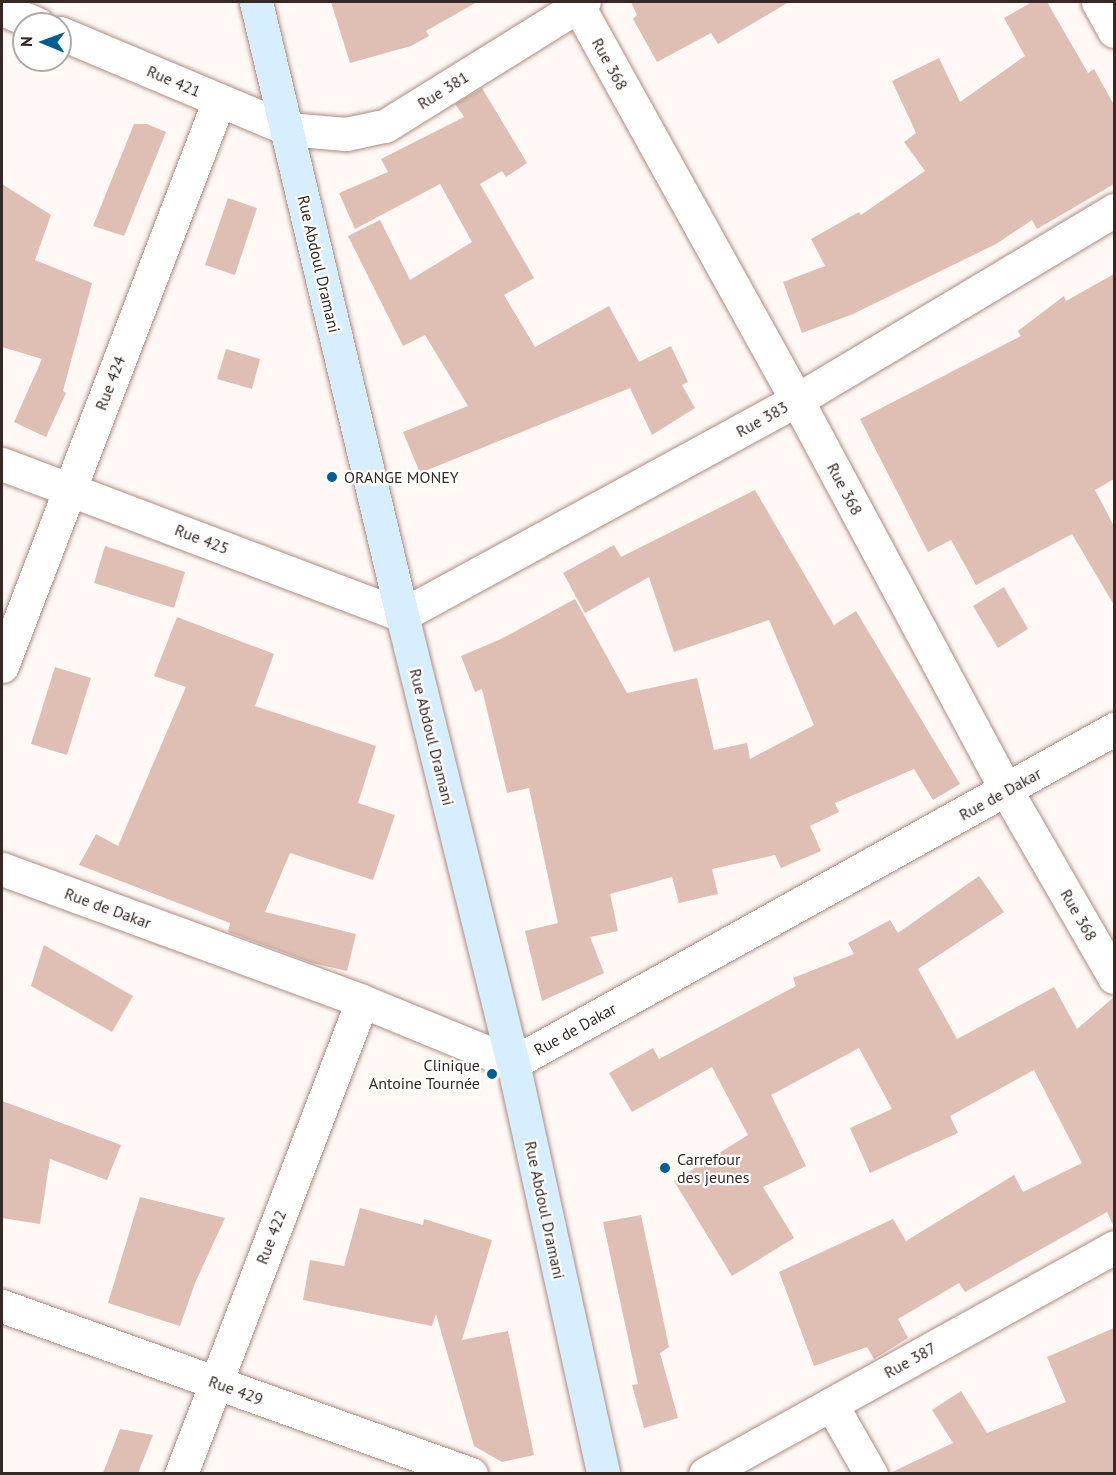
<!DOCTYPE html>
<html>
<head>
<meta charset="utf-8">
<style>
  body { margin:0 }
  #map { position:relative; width:1116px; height:1475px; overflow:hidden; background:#fff8f5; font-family:"PT Sans",sans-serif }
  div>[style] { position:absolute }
  .building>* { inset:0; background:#dfbeb3 }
  .roads { filter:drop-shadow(0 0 2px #ac8d83) drop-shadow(0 0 2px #ac8d83) }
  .street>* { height:33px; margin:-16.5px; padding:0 16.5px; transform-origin:16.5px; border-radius:16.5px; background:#fff }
  .secondary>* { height:33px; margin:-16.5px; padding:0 16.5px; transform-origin:16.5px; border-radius:16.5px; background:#d7eefe }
  .dots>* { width:16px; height:16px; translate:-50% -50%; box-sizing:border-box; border:3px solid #fff; border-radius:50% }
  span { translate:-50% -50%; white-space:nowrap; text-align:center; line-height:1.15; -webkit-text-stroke:4.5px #fff; paint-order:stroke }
  .street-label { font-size:16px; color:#362925 }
  .poi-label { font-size:16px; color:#362925 }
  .left { translate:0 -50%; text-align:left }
  .right { translate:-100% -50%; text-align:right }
  .frame { position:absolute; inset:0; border:3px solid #362925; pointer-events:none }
  .north { position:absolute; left:12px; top:12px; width:60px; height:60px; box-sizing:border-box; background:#fff; border:2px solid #afa9a8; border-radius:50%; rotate:271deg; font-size:16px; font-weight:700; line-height:24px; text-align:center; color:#362925 }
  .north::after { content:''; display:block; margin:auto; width:21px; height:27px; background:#005e8e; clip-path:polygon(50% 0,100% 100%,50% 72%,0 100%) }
</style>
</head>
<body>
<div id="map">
  <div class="building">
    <div style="clip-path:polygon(331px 2px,477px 2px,426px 31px,429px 36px,411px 46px,350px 63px)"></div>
    <div style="clip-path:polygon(631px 2px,789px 2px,718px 44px,711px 33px,657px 62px,633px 19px,637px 15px)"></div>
    <div style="clip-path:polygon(1032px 2px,1047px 2px,1088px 73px,1094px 69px,1114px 105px,1114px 184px,1037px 229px,1032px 220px,996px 244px,853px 314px,802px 333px,783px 282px,825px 266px,811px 239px,859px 212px,861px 215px,925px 171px,904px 142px,916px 133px,892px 81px,939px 58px,960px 102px,1025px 56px,1004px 18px)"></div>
    <div style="clip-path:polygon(482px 88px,527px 163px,506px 177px,502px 171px,480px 184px,534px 278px,504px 295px,535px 347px,609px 306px,639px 362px,671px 346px,688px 382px,682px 385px,695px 408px,652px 435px,630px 388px,420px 473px,403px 432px,468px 406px,425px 335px,403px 346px,348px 236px,380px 220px,410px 280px,472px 242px,440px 184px,355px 229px,339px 193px,388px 172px,381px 159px,464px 117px,455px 104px)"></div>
    <div style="clip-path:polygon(134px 124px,147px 124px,166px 132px,124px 236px,93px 226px)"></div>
    <div style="clip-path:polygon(2px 184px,51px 215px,35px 260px,92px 283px,63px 391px,66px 393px,46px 437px,14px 422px,42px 359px,2px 347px)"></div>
    <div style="clip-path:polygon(228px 198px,257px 208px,235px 275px,205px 265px)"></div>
    <div style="clip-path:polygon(1114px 274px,1114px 479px,1095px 490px,1114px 526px,1114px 605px,1072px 534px,976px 585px,951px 540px,928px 552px,860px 419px,1021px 336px,1018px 331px,1064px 296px,1066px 301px)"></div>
    <div style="clip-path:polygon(226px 349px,260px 359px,252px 389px,217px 379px)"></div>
    <div style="clip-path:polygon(755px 490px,834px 625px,856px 611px,960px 784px,933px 800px,914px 769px,835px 803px,839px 812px,810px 826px,821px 851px,781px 868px,775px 855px,712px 869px,718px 894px,679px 903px,672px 877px,610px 894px,618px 931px,590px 937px,604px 973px,542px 1001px,525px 931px,558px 923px,529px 788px,507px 793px,482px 689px,475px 692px,461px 656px,501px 639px,575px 599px,627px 693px,697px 678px,714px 750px,747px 743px,750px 759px,814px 725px,769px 620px,674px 652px,649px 577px,585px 613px,563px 573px,614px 545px,621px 557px)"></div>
    <div style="clip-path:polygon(105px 546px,185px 572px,174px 608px,94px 583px)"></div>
    <div style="clip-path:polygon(1004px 587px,1028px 629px,998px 648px,973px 606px)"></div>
    <div style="clip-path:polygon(177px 617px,274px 654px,255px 706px,376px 746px,358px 803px,395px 815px,373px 880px,290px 853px,265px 912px,356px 934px,347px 971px,312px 963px,228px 932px,230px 923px,79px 865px,96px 834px,118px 846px,186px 687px,154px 676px)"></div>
    <div style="clip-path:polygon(55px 667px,91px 678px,67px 755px,31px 744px)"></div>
    <div style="clip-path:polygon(979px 876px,1004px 912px,918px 969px,957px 1039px,1054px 987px,1077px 1029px,1114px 997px,1114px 1227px,1107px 1212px,965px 1292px,959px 1283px,898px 1319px,908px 1338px,874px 1359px,867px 1347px,814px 1366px,779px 1272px,893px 1219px,906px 1241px,1014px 1175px,1023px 1192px,1082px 1163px,1034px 1070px,950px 1116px,958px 1133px,870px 1173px,850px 1128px,892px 1109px,859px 1048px,771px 1095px,806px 1166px,763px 1187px,794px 1238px,732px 1276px,674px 1181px,748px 1135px,712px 1067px,632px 1112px,609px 1073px,653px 1048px,659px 1059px,796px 986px,793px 978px,854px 954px,848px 943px,890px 920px,898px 933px)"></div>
    <div style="clip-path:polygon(44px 945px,133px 996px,112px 1032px,31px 986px)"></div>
    <div style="clip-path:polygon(2px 1101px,121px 1145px,107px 1180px,50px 1159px,40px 1224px,2px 1218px)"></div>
    <div style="clip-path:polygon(140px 1197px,225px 1218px,195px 1283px,180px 1326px,108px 1303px)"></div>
    <div style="clip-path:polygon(360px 1208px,423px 1225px,424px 1219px,492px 1240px,462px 1340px,508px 1331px,534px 1455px,502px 1462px,474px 1446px,436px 1314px,432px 1326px,303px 1300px,310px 1260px,344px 1266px)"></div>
    <div style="clip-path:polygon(641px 1215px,669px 1347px,660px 1353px,678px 1418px,644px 1428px,632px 1385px,638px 1384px,603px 1222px)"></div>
    <div style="clip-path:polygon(1114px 1328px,1114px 1473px,890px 1473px,953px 1443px,932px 1410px,961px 1391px,987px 1433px,1066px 1402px,1047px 1357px)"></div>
    <div style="clip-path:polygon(120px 1429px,153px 1435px,138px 1473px,103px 1473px)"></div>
  </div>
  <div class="roads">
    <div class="street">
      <div style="left:576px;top:2px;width:455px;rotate:61deg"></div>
      <div style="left:797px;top:400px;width:442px;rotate:61.8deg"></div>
      <div style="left:1006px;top:790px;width:216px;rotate:60deg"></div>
      <div style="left:1098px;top:2px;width:33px;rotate:61deg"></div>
      <div style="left:2px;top:9px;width:39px;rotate:23deg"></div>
      <div style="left:60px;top:33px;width:247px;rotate:22.8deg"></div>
      <div style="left:288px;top:129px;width:58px;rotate:4.9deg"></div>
      <div style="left:346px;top:134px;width:40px;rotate:-12deg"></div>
      <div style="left:385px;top:126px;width:234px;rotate:-31.9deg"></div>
      <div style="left:2px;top:464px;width:428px;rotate:20.7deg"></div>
      <div style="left:402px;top:615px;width:450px;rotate:-28.6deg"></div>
      <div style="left:797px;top:400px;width:370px;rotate:-30.9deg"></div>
      <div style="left:2px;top:666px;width:606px;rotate:-69.02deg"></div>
      <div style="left:2px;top:869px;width:383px;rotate:20.1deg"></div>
      <div style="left:362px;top:1001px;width:163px;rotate:22.3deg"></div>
      <div style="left:513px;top:1063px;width:688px;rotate:-29.06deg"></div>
      <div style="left:2px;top:1306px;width:498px;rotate:19.7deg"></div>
      <div style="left:831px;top:1404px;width:81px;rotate:60.3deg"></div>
      <div style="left:181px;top:1474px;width:506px;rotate:-69.06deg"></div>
      <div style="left:705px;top:1474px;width:468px;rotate:-29deg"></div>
    </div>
    <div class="secondary">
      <div style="left:256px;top:2px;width:630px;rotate:76.6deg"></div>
      <div style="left:402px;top:615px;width:462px;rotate:76.1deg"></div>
      <div style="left:513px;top:1063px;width:421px;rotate:77.6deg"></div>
    </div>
  </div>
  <div class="dots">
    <div style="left:332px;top:477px;background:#005e8e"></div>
    <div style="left:492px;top:1074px;background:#005e8e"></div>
    <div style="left:665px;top:1168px;background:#005e8e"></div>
  </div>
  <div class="street-label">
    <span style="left:610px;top:64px;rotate:61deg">Rue 368</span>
    <span style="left:174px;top:81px;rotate:23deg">Rue 421</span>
    <span style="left:443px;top:90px;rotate:-32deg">Rue 381</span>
    <span style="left:319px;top:264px;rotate:77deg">Rue Abdoul Dramani</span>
    <span style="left:110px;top:383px;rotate:-69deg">Rue 424</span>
    <span style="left:762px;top:419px;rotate:-29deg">Rue 383</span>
    <span style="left:845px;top:489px;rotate:62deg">Rue 368</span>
    <span style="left:202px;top:539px;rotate:21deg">Rue 425</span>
    <span style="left:432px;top:737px;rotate:76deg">Rue Abdoul Dramani</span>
    <span style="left:1000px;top:794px;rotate:-29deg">Rue de Dakar</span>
    <span style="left:108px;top:908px;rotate:20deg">Rue de Dakar</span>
    <span style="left:1079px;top:915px;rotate:60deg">Rue 368</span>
    <span style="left:575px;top:1029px;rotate:-29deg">Rue de Dakar</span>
    <span style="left:545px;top:1210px;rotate:78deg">Rue Abdoul Dramani</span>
    <span style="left:271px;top:1237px;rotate:-69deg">Rue 422</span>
    <span style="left:910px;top:1360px;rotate:-29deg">Rue 387</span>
    <span style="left:236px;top:1390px;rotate:20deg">Rue 429</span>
  </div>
  <div class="poi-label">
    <span class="left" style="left:344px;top:477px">ORANGE MONEY</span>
    <span class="right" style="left:480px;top:1074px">Clinique<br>Antoine Tournée</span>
    <span class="left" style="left:677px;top:1168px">Carrefour<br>des jeunes</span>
  </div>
  <div class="frame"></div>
  <div class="north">N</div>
</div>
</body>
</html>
